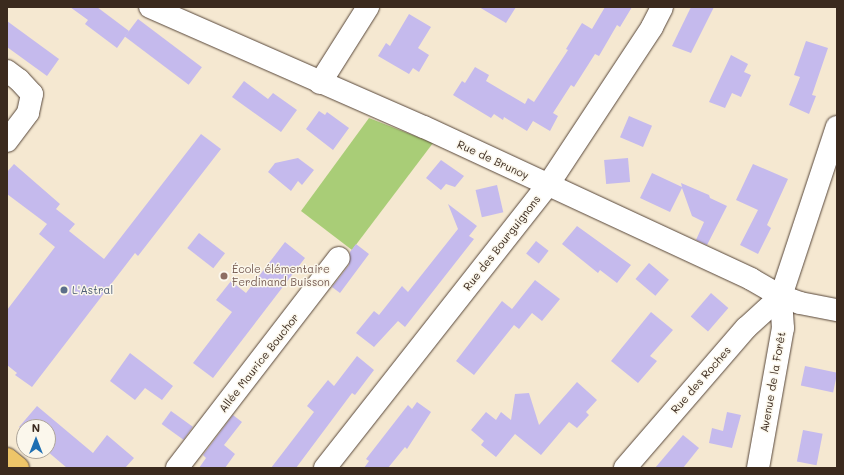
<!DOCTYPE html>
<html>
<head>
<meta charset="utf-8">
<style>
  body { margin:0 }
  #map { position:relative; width:844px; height:475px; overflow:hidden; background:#f5e8d1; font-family:Mali,sans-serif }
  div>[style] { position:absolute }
  .green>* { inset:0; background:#a9cd77 }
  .building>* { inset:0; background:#c5baed; transform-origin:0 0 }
  .roads { filter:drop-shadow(0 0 1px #574639) drop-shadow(0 0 1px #574639) }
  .minor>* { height:22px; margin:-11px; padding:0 11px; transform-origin:11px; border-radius:11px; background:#fff }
  .major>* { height:22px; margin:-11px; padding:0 11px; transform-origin:11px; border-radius:11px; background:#eec569 }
  .dots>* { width:11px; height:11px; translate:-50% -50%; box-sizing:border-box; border:2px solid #fbf7ec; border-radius:50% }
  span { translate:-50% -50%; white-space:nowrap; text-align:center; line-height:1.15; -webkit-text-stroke:3px #fbf7ec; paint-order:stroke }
  .street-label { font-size:11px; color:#3b2a1e }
  .education-label { font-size:11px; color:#785e54 }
  .left { translate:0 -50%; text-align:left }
  .service-label { font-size:11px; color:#4e5e75 }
  .frame { position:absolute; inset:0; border:8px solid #3b2a1e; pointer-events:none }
  .north { position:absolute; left:16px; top:419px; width:40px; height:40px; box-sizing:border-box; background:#fbf7ec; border:1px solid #aea59a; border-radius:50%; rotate:0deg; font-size:11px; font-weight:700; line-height:16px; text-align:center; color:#3b2a1e }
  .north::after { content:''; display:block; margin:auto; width:14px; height:18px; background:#1f6fb2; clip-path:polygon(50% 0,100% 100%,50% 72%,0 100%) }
</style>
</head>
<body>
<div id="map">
  <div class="green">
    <div style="clip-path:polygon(369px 118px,433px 143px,352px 250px,301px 211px)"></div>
  </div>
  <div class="building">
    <div style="clip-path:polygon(70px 7px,97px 7px,129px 31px,117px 48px,85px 24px,88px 20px)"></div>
    <div style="clip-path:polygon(479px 7px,516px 7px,506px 23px)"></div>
    <div style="clip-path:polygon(605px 7px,632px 7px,620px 27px,617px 25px,599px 56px,595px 54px,574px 87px,571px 85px,553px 113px,558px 116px,550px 131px,533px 121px,527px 131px,504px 117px,503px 120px,494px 114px,491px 118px,453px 95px,462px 81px,465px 83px,475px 67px,489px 75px,486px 81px,525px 104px,528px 98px,534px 102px,568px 50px,566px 49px,582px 23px,592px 29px)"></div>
    <div style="clip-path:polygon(691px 7px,714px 7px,691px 53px,672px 46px)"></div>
    <div style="clip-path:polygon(409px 14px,431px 27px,418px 48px,429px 55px,419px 72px,413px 68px,409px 74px,378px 56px,386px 43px,390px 46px)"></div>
    <div style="left:138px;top:19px;width:80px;height:22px;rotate:37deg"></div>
    <div style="clip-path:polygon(7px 21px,59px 59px,47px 76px,7px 47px)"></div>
    <div style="clip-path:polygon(806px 41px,828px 48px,812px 95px,816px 96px,809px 114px,789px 105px,800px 77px,794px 75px)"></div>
    <div style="clip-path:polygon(731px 55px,748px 64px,744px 72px,751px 75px,741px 97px,732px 93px,725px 108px,709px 102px)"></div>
    <div style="clip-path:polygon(244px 81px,268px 99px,273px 93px,297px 110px,281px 132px,232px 97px)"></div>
    <div style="clip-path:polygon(319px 111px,325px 115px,327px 112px,349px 128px,333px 150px,306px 129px)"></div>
    <div style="left:629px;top:116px;width:25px;height:23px;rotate:23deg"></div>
    <div style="clip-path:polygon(201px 134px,221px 149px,138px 256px,135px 253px,32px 387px,15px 375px,17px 373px,7px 365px,7px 310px,55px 247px,39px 234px,47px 224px,7px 194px,7px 172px,14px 164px,60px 204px,56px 209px,75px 224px,69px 231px,104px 259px)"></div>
    <div style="clip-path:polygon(298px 158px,314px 170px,302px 185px,298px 181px,291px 191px,268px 172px,275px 163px)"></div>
    <div style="left:628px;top:158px;width:24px;height:24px;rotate:85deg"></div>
    <div style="clip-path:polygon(441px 160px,464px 176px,455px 187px,446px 184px,441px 190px,426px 178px)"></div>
    <div style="clip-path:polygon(753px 164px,788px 179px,767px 225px,771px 228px,758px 254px,740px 245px,758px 210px,736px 200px)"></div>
    <div style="clip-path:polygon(652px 173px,682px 187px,681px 183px,709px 195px,710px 198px,727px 206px,707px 245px,696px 240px,704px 222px,692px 216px,682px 188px,670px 212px,640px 198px)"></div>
    <div style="left:497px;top:185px;width:28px;height:22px;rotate:77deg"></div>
    <div style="clip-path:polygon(448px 204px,477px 226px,469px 236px,474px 239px,405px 327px,398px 321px,374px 347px,356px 333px,374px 311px,379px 315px,402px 286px,408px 292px,458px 229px)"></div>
    <div style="clip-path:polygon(577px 226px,631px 265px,617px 283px,600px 270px,598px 273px,562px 244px)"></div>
    <div style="left:199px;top:233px;width:33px;height:19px;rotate:38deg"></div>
    <div style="left:536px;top:241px;width:16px;height:16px;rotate:38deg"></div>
    <div style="clip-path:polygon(285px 242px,305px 258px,213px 378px,193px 363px,232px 312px,216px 300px,231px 281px,246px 293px)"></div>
    <div style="clip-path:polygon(356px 244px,369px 254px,340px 293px,332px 287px,349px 265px,350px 252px)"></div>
    <div style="left:649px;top:263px;width:26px;height:21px;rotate:40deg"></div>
    <div style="clip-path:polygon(535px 280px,560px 299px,542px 321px,532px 313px,519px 329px,514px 325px,474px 375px,456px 361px,502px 301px,512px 309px)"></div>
    <div style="left:711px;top:293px;width:23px;height:31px;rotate:41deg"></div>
    <div style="clip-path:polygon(651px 312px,673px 330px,650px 356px,657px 361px,638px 383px,611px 361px)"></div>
    <div style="clip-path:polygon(130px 353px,173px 386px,162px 400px,145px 388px,135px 400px,110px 381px)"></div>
    <div style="clip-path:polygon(357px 356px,374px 370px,355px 395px,352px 393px,296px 468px,271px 468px,314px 412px,307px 406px,328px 380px,334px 386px)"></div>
    <div style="left:805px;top:366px;width:33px;height:20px;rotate:12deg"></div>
    <div style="clip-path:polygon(577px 382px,597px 400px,586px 412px,589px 415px,577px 428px,569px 422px,541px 455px,515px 434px,496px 457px,481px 445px,484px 441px,471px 430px,486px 412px,496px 420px,501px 412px,511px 420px,515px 394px,529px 393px,539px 425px)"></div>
    <div style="clip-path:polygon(417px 402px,431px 412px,407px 449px,405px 447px,388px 468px,364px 468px,369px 461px,366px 459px,408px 405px,412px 409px)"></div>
    <div style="clip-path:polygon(37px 406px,93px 453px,107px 435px,134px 458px,125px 468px,67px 468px,47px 451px,48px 427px,24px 427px,24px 431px,19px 427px)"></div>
    <div style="left:171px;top:411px;width:27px;height:16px;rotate:36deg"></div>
    <div style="clip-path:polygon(727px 412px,741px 415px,732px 448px,709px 443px,712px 428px,723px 431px)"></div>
    <div style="clip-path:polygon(233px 415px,242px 422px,224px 445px,235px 454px,225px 468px,199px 468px,206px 458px,203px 455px)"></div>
    <div style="left:803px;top:430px;width:20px;height:32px;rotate:11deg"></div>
    <div style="clip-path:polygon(683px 435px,699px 448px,683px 468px,655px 468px)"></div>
  </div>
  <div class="roads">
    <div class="minor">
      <div style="left:150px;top:7px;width:299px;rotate:23.7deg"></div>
      <div style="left:424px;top:127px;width:361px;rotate:24.9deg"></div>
      <div style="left:751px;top:279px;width:34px;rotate:30deg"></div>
      <div style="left:781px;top:296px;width:20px;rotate:20deg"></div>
      <div style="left:800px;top:303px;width:38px;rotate:11deg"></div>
      <div style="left:7px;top:71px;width:15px;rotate:37deg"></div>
      <div style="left:19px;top:80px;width:19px;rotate:47deg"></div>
      <div style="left:32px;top:94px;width:19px;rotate:102deg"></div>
      <div style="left:28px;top:113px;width:35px;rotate:127deg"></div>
      <div style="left:320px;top:83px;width:90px;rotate:-57.7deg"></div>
      <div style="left:177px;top:468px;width:265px;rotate:-52.4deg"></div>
      <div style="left:325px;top:468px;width:360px;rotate:-51.8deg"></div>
      <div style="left:548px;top:185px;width:189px;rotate:-56.6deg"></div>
      <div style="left:652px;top:27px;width:22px;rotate:-63deg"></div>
      <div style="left:625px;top:468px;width:185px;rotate:-49.2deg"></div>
      <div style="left:746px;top:328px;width:47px;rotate:-42.4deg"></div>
      <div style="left:758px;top:468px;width:142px;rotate:-79.9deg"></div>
      <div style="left:783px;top:328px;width:32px;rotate:-94deg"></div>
      <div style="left:781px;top:296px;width:178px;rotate:-71.7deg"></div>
    </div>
    <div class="major">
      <div style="left:7px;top:459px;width:14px;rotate:39deg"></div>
    </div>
  </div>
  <div class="dots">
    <div style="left:224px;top:276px;background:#8d6e63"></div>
    <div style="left:64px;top:290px;background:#5c6f8a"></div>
  </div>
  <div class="street-label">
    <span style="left:493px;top:160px;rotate:25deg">Rue de Brunoy</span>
    <span style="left:502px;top:243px;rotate:-52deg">Rue des Bourguignons</span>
    <span style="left:259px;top:363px;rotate:-52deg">Allée Maurice Bouchor</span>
    <span style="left:701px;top:380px;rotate:-49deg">Rue des Roches</span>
    <span style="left:773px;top:382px;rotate:-80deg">Avenue de la Forêt</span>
  </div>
  <div class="education-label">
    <span class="left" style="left:232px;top:276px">École élémentaire<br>Ferdinand Buisson</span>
  </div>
  <div class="service-label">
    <span class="left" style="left:72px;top:290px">L'Astral</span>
  </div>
  <div class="frame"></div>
  <div class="north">N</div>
</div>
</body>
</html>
